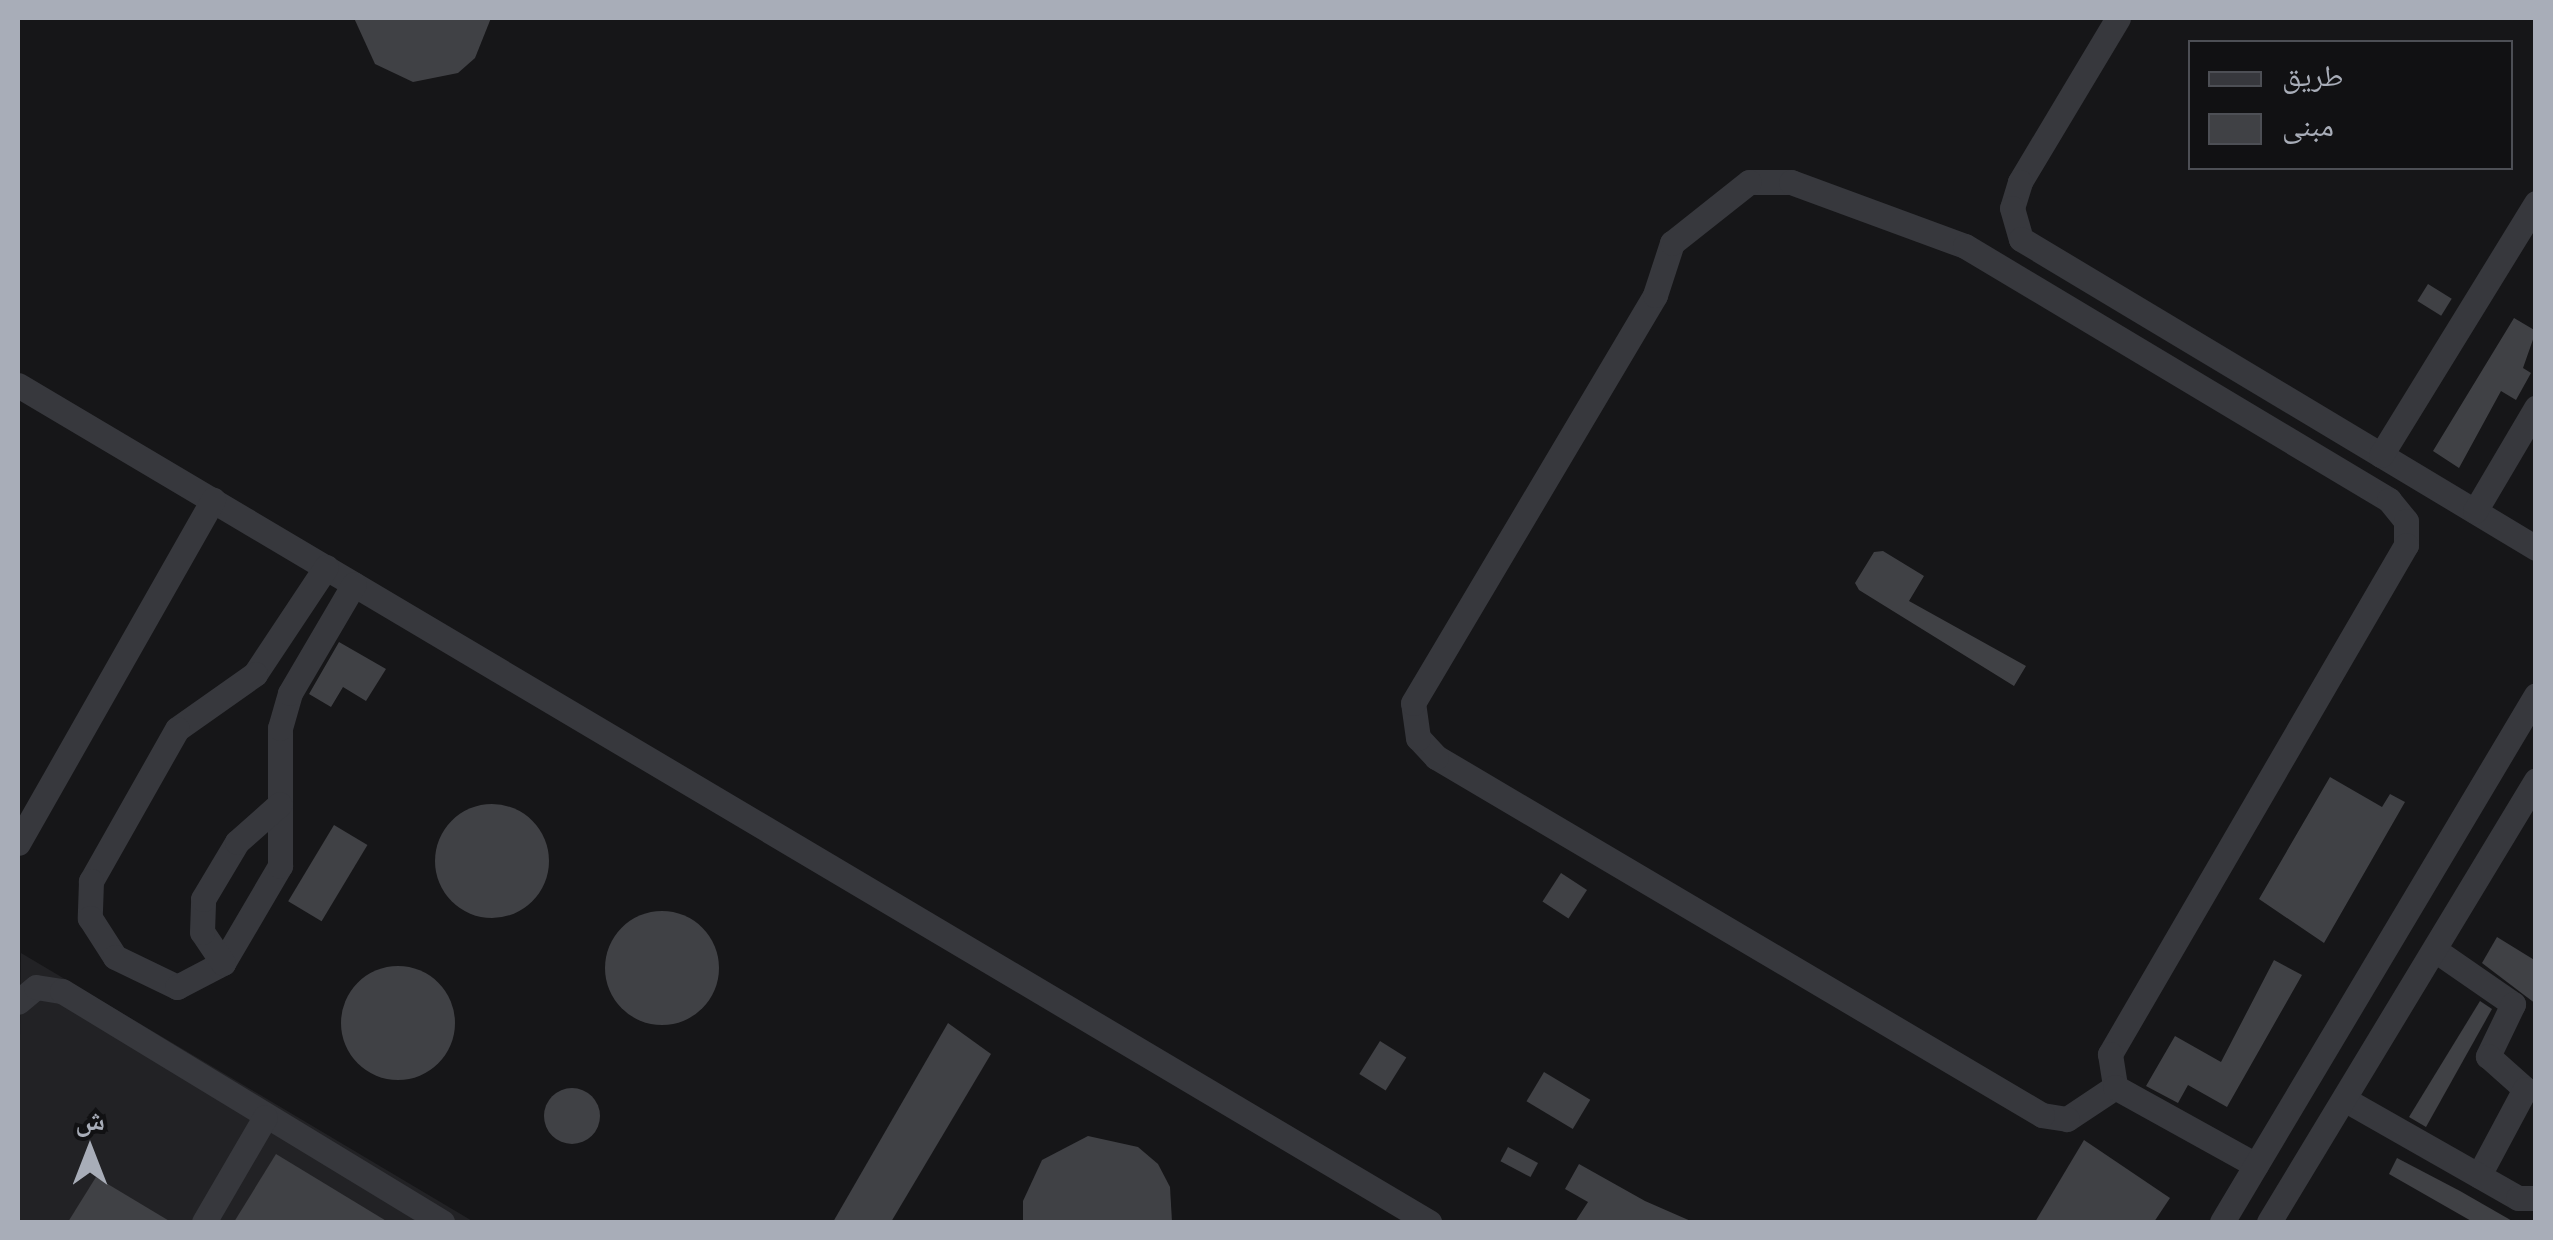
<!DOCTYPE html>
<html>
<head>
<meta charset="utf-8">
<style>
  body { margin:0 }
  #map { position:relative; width:2553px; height:1240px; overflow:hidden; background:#161618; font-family:"PT Sans","Noto Naskh Arabic",sans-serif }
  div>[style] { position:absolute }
  .built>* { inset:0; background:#222225 }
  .building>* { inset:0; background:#404145; transform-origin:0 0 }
  .round { border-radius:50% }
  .minor>* { height:25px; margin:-12.5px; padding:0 12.5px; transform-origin:12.5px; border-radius:12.5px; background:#37383d }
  span { translate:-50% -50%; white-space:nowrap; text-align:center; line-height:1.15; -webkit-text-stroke:8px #111113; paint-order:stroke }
  .frame { position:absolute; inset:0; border:20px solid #a8adb8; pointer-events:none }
  .legend { position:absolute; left:2188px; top:40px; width:325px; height:130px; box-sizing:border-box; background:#111113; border:2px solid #4d4f55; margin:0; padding:12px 18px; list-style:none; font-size:30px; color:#a8adb8 }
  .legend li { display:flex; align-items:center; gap:20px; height:50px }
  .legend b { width:50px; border:2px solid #4d4f55 }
  .north { position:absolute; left:40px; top:1100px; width:100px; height:100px; -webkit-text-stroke:8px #111113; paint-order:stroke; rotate:0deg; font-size:28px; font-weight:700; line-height:40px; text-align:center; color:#a8adb8 }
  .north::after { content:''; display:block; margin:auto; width:35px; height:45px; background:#a8adb8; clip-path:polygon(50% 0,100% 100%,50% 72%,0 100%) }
</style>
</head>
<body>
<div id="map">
  <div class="built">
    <div style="clip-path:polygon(21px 953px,474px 1222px,18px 1222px)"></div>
  </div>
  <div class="building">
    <div style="clip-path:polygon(354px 18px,491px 18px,475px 58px,458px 73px,413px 82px,375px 64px)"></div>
    <div style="left:2428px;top:284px;width:28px;height:20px;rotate:32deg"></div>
    <div style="clip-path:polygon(2514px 318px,2536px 331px,2523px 368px,2531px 373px,2516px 400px,2501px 391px,2459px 468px,2433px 451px)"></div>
    <div style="clip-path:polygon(1883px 551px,1924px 576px,1909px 601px,2026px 666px,2014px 686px,1859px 590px,1855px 583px,1874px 552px)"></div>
    <div style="clip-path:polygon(339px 642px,386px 669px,366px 701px,343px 687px,331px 707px,309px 694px)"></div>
    <div style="clip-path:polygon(2330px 777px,2382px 807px,2390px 794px,2405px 802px,2324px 943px,2259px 899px)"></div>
    <div class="round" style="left:435px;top:804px;width:114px;height:114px"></div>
    <div style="left:334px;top:825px;width:39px;height:89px;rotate:31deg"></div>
    <div style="left:1561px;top:873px;width:31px;height:34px;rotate:33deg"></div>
    <div class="round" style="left:605px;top:911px;width:114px;height:114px"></div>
    <div style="clip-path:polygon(2497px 937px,2536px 961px,2536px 1004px,2482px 963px)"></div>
    <div style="clip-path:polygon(2274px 960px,2302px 975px,2227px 1107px,2188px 1085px,2178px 1103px,2146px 1086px,2175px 1036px,2221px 1062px)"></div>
    <div class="round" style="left:341px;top:966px;width:114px;height:114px"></div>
    <div style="clip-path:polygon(2480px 1001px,2492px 1009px,2426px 1127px,2409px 1117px)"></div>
    <div style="clip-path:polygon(948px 1023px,991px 1054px,891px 1222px,833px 1222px)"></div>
    <div style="left:1380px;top:1041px;width:31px;height:39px;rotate:32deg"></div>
    <div style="left:1544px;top:1072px;width:54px;height:34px;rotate:31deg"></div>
    <div class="round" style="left:544px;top:1088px;width:56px;height:56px"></div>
    <div style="clip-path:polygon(1088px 1136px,1138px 1147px,1158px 1164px,1170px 1187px,1172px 1222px,1023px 1222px,1023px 1201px,1042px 1160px)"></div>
    <div style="clip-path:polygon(2084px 1140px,2170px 1198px,2154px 1222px,2035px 1222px)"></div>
    <div style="left:1508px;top:1147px;width:34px;height:16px;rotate:28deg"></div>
    <div style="clip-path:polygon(276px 1154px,388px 1222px,234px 1222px)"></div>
    <div style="clip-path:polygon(2397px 1158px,2460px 1191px,2514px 1222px,2473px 1222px,2389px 1174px)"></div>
    <div style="clip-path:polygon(1579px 1164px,1645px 1201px,1693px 1222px,1575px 1222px,1588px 1202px,1565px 1189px)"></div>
    <div style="clip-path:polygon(96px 1177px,171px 1222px,68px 1222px)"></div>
  </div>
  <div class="minor">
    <div style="left:2118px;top:18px;width:191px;rotate:120.9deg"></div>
    <div style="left:2020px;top:182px;width:27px;rotate:107deg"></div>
    <div style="left:2012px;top:208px;width:32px;rotate:74deg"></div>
    <div style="left:2021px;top:239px;width:601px;rotate:30.96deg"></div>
    <div style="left:1749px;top:182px;width:42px"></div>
    <div style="left:1791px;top:182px;width:185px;rotate:20.2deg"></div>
    <div style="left:1965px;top:246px;width:494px;rotate:30.9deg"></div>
    <div style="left:2389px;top:500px;width:27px;rotate:51deg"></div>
    <div style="left:2406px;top:521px;width:24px;rotate:90deg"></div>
    <div style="left:2406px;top:545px;width:589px;rotate:120.18deg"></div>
    <div style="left:2110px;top:1054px;width:33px;rotate:81deg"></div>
    <div style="left:2115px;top:1087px;width:58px;rotate:146.3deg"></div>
    <div style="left:2067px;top:1119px;width:25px;rotate:-171deg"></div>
    <div style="left:2042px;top:1115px;width:704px;rotate:-149.43deg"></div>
    <div style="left:1436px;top:757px;width:26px;rotate:-133deg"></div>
    <div style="left:1418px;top:738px;width:35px;rotate:-98deg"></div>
    <div style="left:1413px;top:703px;width:474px;rotate:-59.3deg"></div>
    <div style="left:1655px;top:295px;width:55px;rotate:-71.9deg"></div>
    <div style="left:1672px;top:243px;width:98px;rotate:-38.4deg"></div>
    <div style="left:18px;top:385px;width:1641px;rotate:30.68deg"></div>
    <div style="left:2381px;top:455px;width:296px;rotate:-58.4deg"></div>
    <div style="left:2475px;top:511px;width:120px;rotate:-59.4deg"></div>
    <div style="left:326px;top:567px;width:128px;rotate:123.6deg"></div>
    <div style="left:255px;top:674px;width:95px;rotate:144.8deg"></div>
    <div style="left:177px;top:729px;width:175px;rotate:119.5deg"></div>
    <div style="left:91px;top:881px;width:37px;rotate:92deg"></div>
    <div style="left:90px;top:918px;width:46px;rotate:57.3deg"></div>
    <div style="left:115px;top:957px;width:69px;rotate:25.8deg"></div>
    <div style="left:177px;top:987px;width:52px;rotate:-27.6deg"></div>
    <div style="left:223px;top:963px;width:113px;rotate:-59.6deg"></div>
    <div style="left:280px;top:866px;width:138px;rotate:-90deg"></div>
    <div style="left:280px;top:728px;width:36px;rotate:-74deg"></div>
    <div style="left:290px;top:693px;width:126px;rotate:-59.6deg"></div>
    <div style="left:18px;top:843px;width:395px;rotate:-60.4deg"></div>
    <div style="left:2435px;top:950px;width:95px;rotate:34.7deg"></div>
    <div style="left:2513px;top:1004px;width:58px;rotate:115.7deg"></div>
    <div style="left:2488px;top:1056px;width:50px;rotate:41.7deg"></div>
    <div style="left:2525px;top:1089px;width:98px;rotate:118.1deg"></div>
    <div style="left:223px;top:963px;width:37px;rotate:-124deg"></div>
    <div style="left:202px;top:932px;width:33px;rotate:-88deg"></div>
    <div style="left:203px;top:899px;width:66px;rotate:-59.2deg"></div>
    <div style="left:237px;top:842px;width:57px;rotate:-41.5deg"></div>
    <div style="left:18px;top:1002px;width:23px;rotate:-40deg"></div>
    <div style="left:36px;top:987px;width:26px;rotate:9deg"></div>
    <div style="left:62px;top:991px;width:445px;rotate:31.3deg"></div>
    <div style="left:2115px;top:1087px;width:161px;rotate:29deg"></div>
    <div style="left:2344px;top:1099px;width:200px;rotate:29.6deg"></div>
    <div style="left:2518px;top:1198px;width:18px"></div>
    <div style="left:204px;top:1222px;width:121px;rotate:-59.8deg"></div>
    <div style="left:2222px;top:1222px;width:613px;rotate:-59.21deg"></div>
    <div style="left:2269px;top:1222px;width:516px;rotate:-58.86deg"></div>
  </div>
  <div class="frame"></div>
  <ul class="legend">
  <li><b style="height:12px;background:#37383d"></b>طريق</li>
  <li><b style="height:28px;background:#404145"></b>مبنى</li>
  </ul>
  <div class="north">ش</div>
</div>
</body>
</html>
